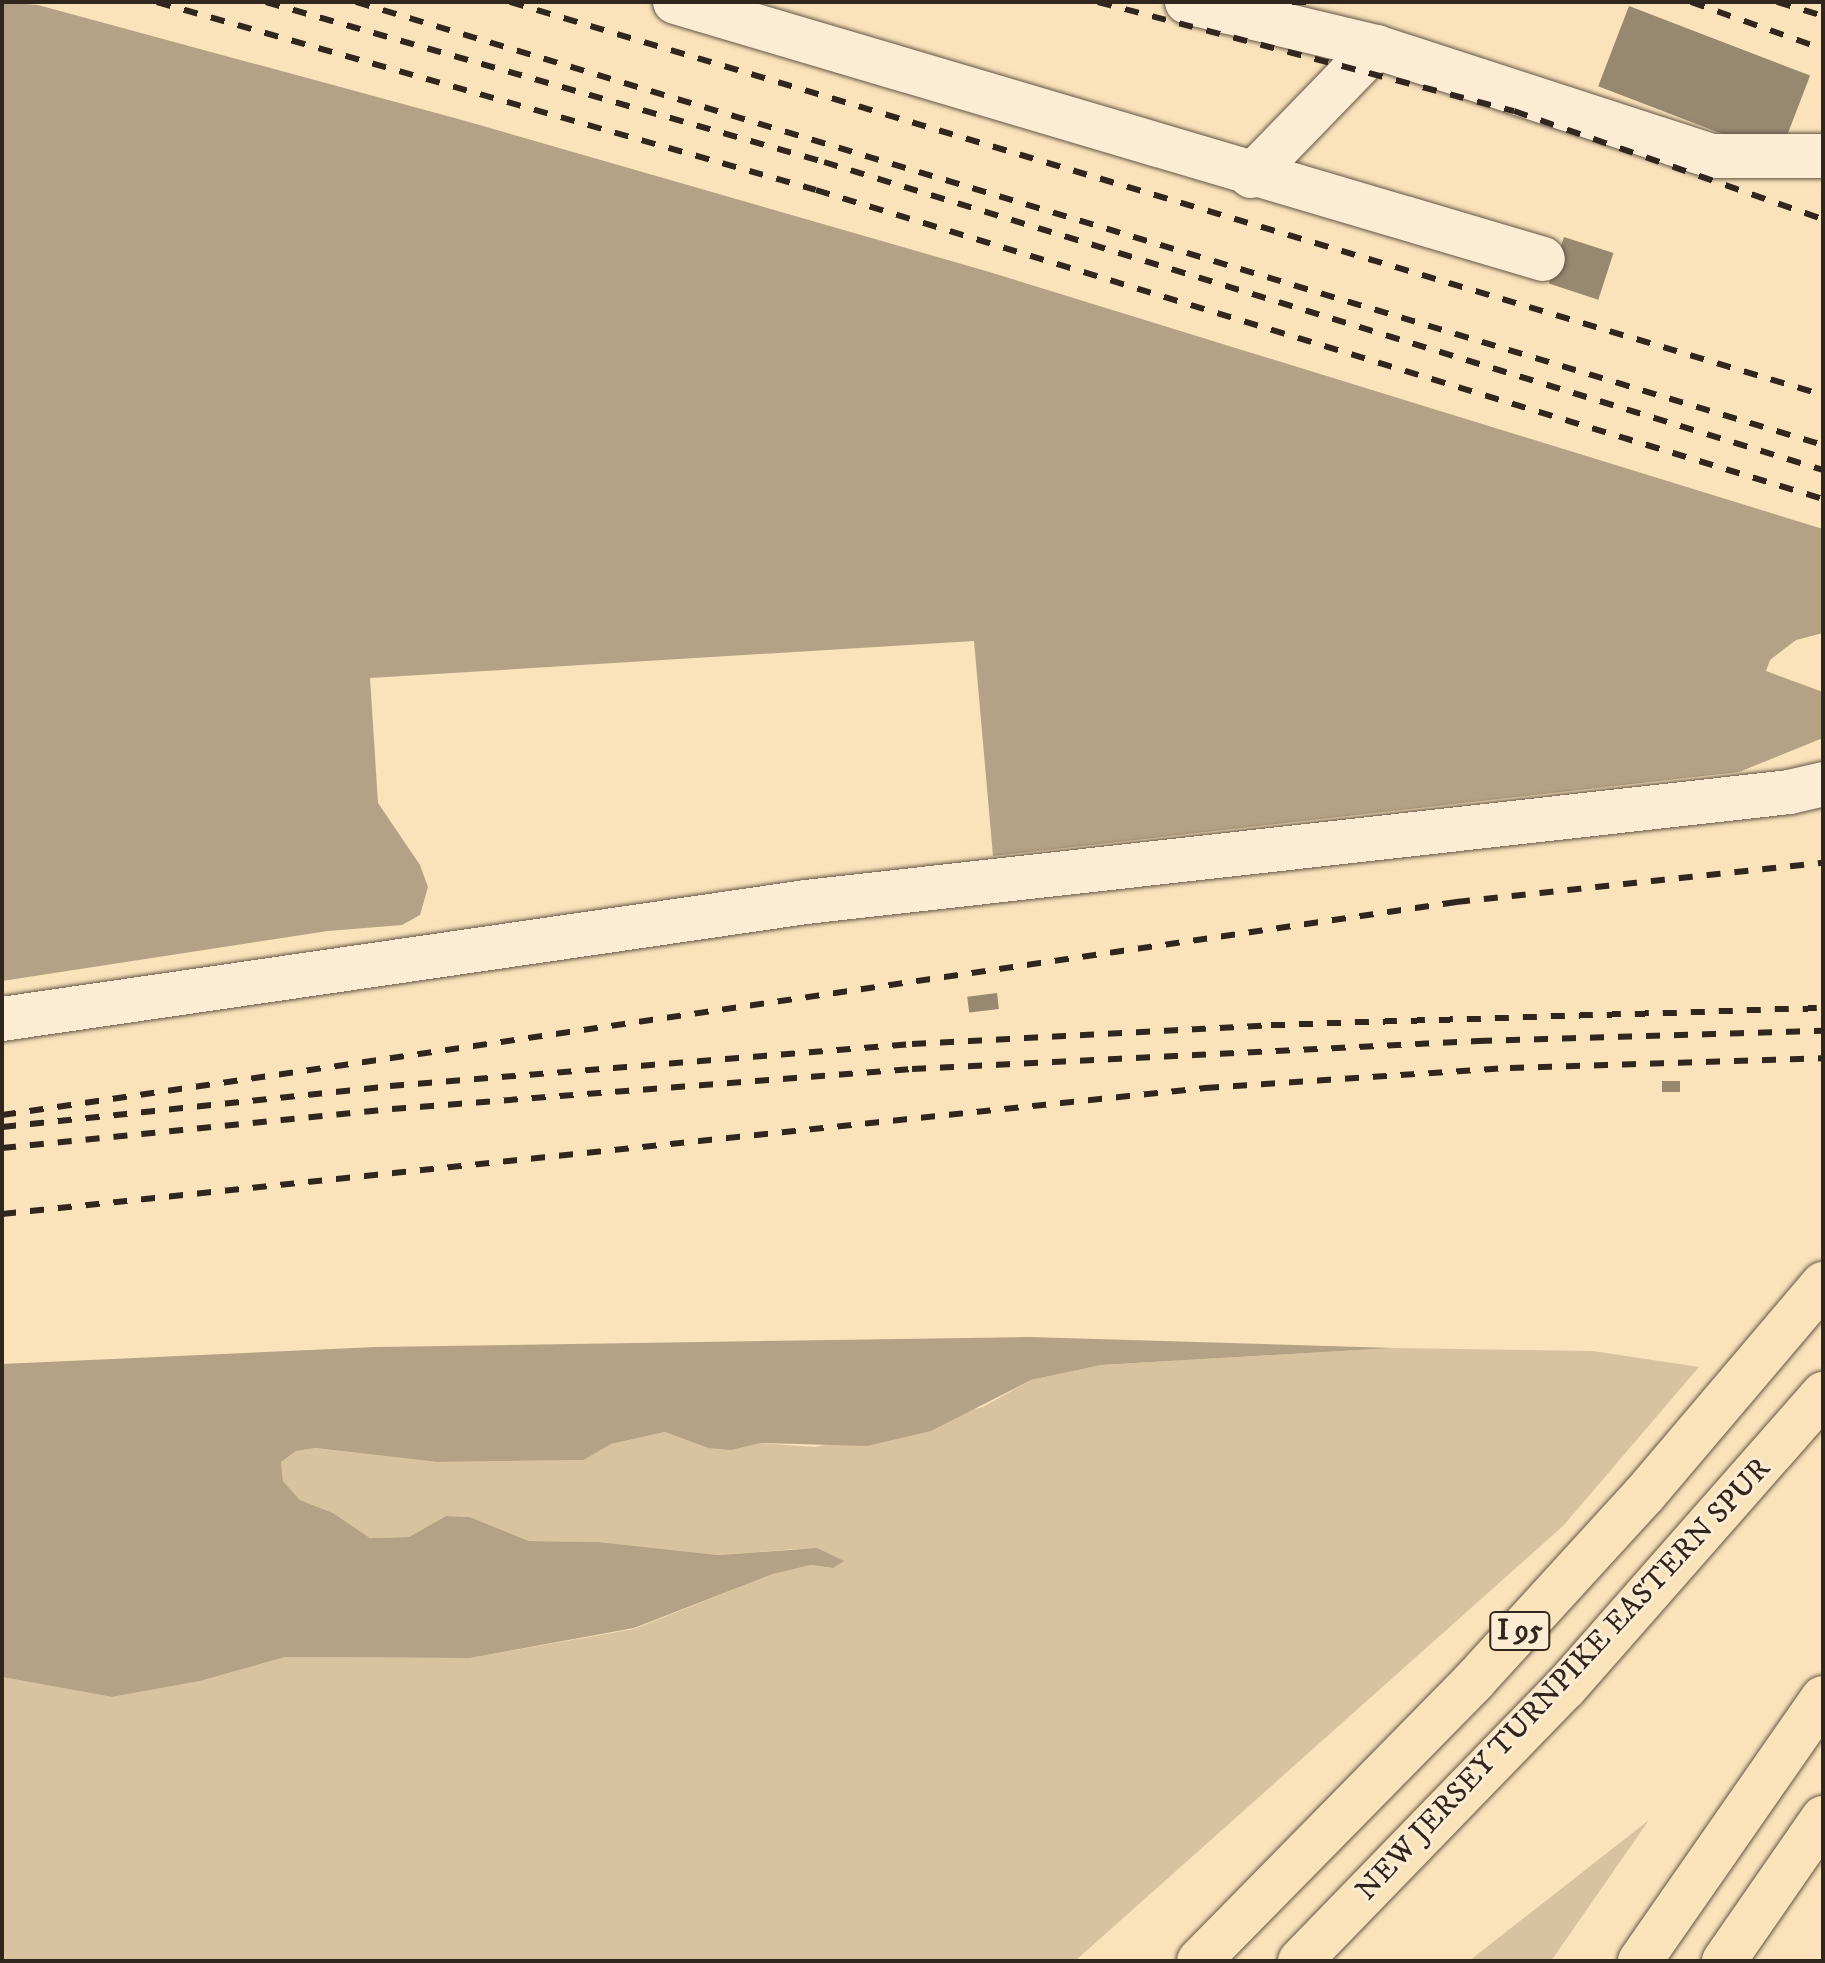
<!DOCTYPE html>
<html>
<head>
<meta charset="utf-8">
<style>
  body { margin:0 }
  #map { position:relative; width:1825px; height:1963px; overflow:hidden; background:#fae2bb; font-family:"IM FELL DW Pica",serif }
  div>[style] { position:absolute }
  .green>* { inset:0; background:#d8c2a0 }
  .water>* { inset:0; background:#b5a286 }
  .building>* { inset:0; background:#998870; transform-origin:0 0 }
  .roads { filter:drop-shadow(0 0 2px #625545) drop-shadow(0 0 2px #625545) }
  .minor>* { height:44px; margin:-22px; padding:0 22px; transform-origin:22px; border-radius:22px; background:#fcecd3 }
  .highway>* { height:44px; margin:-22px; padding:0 22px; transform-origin:22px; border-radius:22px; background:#fae2bb }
  .rail>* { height:6px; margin-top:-3px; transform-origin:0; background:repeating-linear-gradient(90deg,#30261e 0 14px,transparent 0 28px) }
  span { translate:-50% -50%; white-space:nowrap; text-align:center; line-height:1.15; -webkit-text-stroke:6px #fcecd3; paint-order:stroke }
  .shield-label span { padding:2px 6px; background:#fcecd3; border:2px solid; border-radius:6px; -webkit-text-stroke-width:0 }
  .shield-label { font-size:28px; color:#30261e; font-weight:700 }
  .street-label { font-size:30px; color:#30261e }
  .frame { position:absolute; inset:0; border:4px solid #30261e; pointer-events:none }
</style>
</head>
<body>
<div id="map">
  <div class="green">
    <div style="clip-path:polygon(1393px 1348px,1593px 1351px,1699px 1367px,1563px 1526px,1075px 1961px,2px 1961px,2px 1677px,112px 1697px,200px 1681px,285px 1657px,470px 1658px,634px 1629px,773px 1574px,811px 1565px,832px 1568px,797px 1549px,718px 1555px,599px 1542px,529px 1541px,470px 1517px,446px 1516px,409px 1537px,370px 1538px,333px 1513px,300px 1500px,283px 1481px,281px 1462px,296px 1451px,314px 1448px,437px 1462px,584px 1460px,611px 1444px,665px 1432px,708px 1448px,760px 1443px,816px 1447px,983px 1407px,1031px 1380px,1101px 1365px)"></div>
    <div style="clip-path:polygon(1649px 1820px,1551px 1961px,1469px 1961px)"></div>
  </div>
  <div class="water">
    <div style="clip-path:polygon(2px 2px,38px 5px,462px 120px,986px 271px,1823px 529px,1823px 633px,1796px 640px,1770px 660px,1766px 671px,1823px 692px,1823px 738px,1739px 772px,993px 856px,974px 641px,370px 678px,378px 803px,420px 865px,428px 887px,420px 915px,402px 925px,328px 931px,2px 981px)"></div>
    <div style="clip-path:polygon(1029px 1337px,1393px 1348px,1101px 1365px,1031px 1380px,931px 1431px,867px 1446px,760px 1443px,731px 1450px,708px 1448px,665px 1432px,611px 1444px,584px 1460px,437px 1462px,315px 1448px,296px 1451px,281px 1462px,283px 1481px,300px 1500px,333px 1513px,370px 1538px,409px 1537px,446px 1516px,470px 1517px,529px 1541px,599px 1542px,718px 1555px,817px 1548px,844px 1561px,833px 1568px,811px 1565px,773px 1574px,634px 1628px,470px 1658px,285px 1657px,200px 1681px,112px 1697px,2px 1677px,2px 1364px,376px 1347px)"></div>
  </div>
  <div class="building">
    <div style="left:1629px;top:6px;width:194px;height:86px;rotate:21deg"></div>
    <div style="left:1564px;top:237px;width:52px;height:49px;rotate:18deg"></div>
    <div style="left:997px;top:993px;width:16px;height:30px;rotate:83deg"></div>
    <div style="left:1662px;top:1081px;width:18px;height:11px"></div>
  </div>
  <div class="roads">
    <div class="minor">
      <div style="left:675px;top:2px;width:905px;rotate:16.49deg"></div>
      <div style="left:1187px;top:2px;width:194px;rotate:13.4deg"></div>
      <div style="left:1251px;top:176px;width:180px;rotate:-45.9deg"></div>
      <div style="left:1376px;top:47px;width:352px;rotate:18deg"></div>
      <div style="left:1711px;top:156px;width:112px"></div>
      <div style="left:2px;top:1019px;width:812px;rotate:-8.28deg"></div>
      <div style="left:806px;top:902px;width:989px;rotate:-6.38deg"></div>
      <div style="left:1789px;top:792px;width:35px;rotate:-13deg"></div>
    </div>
    <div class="highway">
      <div style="left:1199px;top:1961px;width:392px;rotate:-45.5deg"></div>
      <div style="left:1474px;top:1681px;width:252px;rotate:-47.6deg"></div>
      <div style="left:1644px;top:1495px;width:277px;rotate:-49.7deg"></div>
      <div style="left:1300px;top:1961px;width:379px;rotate:-45.9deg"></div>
      <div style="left:1564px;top:1689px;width:393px;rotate:-48.7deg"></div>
      <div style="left:1640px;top:1961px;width:320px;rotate:-55.2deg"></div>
      <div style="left:1724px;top:1961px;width:174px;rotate:-55.3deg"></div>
    </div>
  </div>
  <div class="rail">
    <div style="left:157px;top:2px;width:685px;rotate:15.92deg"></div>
    <div style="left:816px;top:190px;width:1053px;rotate:17.06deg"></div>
    <div style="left:266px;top:2px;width:580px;rotate:16deg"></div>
    <div style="left:824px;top:162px;width:1045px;rotate:17.13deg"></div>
    <div style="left:356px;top:2px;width:1532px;rotate:16.8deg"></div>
    <div style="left:510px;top:2px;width:1371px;rotate:16.66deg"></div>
    <div style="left:1098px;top:2px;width:430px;rotate:14.7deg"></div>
    <div style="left:1514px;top:111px;width:327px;rotate:19.3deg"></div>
    <div style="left:1292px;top:2px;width:26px"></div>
    <div style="left:1691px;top:2px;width:140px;rotate:19.6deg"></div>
    <div style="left:1777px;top:2px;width:48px;rotate:16.9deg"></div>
    <div style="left:2px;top:1115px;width:1470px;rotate:-8.33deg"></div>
    <div style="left:1456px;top:902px;width:369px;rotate:-6.1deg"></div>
    <div style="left:2px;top:1127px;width:390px;rotate:-6deg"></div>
    <div style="left:390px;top:1086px;width:524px;rotate:-4.6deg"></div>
    <div style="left:912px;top:1044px;width:360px;rotate:-3deg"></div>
    <div style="left:1271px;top:1025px;width:552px;rotate:-1.76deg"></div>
    <div style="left:2px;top:1148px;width:392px;rotate:-5.7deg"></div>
    <div style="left:392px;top:1109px;width:522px;rotate:-4.4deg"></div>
    <div style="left:912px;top:1069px;width:567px;rotate:-2.83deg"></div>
    <div style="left:1478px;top:1041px;width:345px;rotate:-1.7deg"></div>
    <div style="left:2px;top:1214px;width:1210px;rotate:-5.98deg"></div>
    <div style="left:1205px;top:1088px;width:306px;rotate:-3.8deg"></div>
    <div style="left:1510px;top:1068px;width:313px;rotate:-1.8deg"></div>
  </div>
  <div class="shield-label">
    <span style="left:1520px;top:1631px">I 95</span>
  </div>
  <div class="street-label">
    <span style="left:1564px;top:1680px;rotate:-47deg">NEW JERSEY TURNPIKE EASTERN SPUR</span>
  </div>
  <div class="frame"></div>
</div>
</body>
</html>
